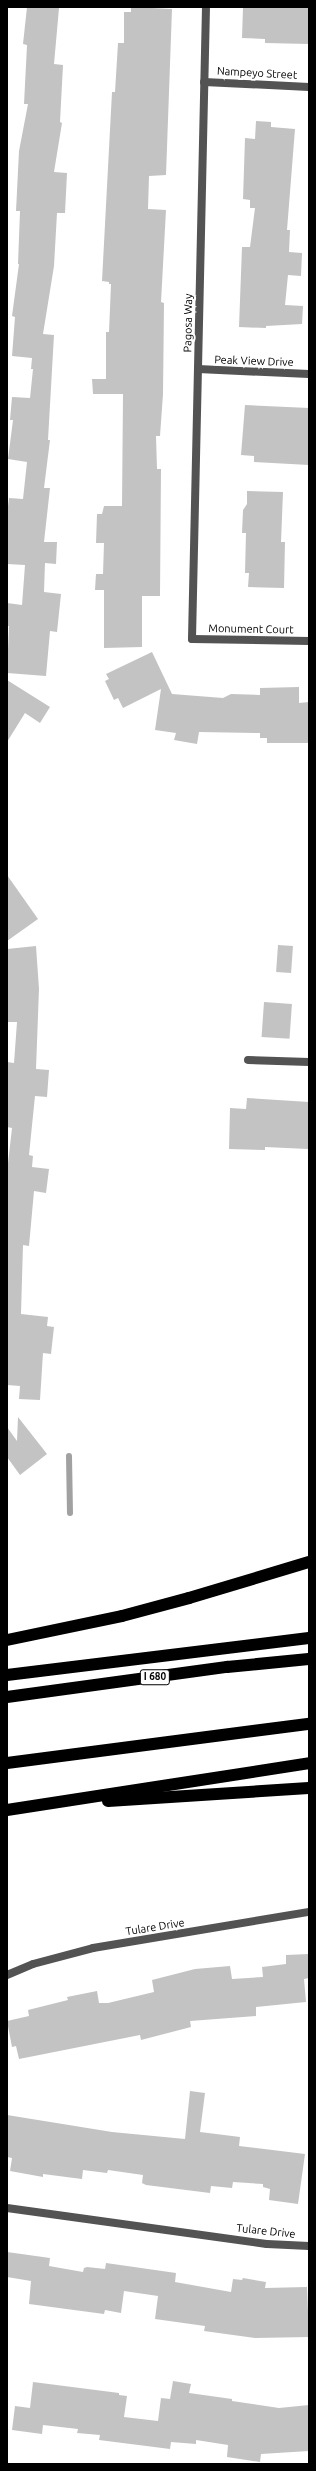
<!DOCTYPE html>
<html>
<head>
<meta charset="utf-8">
<style>
  body { margin:0 }
  #map { position:relative; width:316px; height:2471px; overflow:hidden; background:#fff; font-family:Ubuntu,sans-serif }
  div>[style] { position:absolute }
  .stream>* { height:6px; margin:-3px; padding:0 3px; transform-origin:3px; border-radius:3px; background:#a1a1a1 }
  .building>* { inset:0; background:#c3c3c3; transform-origin:0 0 }
  .minor>* { height:8px; margin:-4px; padding:0 4px; transform-origin:4px; border-radius:4px; background:#535353 }
  .motorway>* { height:12px; margin:-6px; padding:0 6px; transform-origin:6px; border-radius:6px; background:#000 }
  span { translate:-50% -50%; white-space:nowrap; text-align:center; line-height:1.15; -webkit-text-stroke:4px #fff; paint-order:stroke }
  .shield-label span { padding:1px 3px; background:#fff; border:1px solid; border-radius:3px; -webkit-text-stroke-width:0 }
  .shield-label { font-size:10px; color:#000; font-weight:700 }
  .street-label { font-size:11px; color:#000 }
  .frame { position:absolute; inset:0; border:8px solid #000; pointer-events:none }
</style>
</head>
<body>
<div id="map">
  <div class="stream">
    <div style="left:69px;top:1456px;width:57px;rotate:89deg"></div>
  </div>
  <div class="building">
    <div style="clip-path:polygon(27px 7px,59px 8px,54px 64px,63px 65px,60px 122px,62px 123px,54px 172px,67px 173px,65px 213px,57px 213px,54px 266px,43px 334px,54px 335px,48px 440px,50px 440px,44px 488px,50px 488px,44px 542px,57px 542px,56px 564px,45px 563px,44px 592px,61px 594px,57px 632px,50px 631px,46px 676px,7px 673px,9px 626px,7px 626px,7px 603px,22px 605px,25px 565px,7px 564px,7px 515px,9px 498px,23px 499px,27px 462px,8px 459px,13px 420px,10px 420px,12px 397px,30px 398px,33px 369px,31px 369px,32px 358px,12px 356px,15px 317px,12px 316px,19px 264px,18px 264px,20px 211px,16px 211px,19px 151px,28px 104px,24px 104px,27px 45px,23px 44px)"></div>
    <div style="clip-path:polygon(131px 7px,172px 9px,166px 175px,149px 176px,148px 209px,166px 210px,161px 302px,164px 303px,163px 394px,160px 436px,156px 436px,157px 469px,161px 469px,160px 596px,142px 596px,142px 647px,104px 648px,104px 590px,95px 590px,96px 574px,103px 574px,104px 543px,96px 543px,97px 514px,102px 514px,104px 506px,122px 506px,123px 394px,93px 394px,92px 379px,106px 379px,106px 332px,109px 332px,111px 284px,109px 284px,109px 282px,102px 281px,112px 92px,115px 92px,118px 43px,124px 43px,124px 12px,131px 12px)"></div>
    <div style="clip-path:polygon(243px 7px,309px 7px,309px 44px,265px 43px,265px 39px,242px 38px)"></div>
    <div style="clip-path:polygon(256px 121px,271px 122px,271px 127px,295px 129px,287px 230px,290px 230px,289px 252px,302px 253px,301px 276px,288px 275px,285px 305px,303px 306px,302px 324px,266px 326px,266px 328px,239px 327px,242px 247px,250px 247px,255px 208px,250px 208px,250px 200px,243px 199px,245px 138px,255px 139px)"></div>
    <div style="clip-path:polygon(245px 405px,309px 408px,309px 465px,254px 462px,254px 456px,241px 455px)"></div>
    <div style="clip-path:polygon(247px 491px,283px 492px,281px 542px,285px 542px,284px 588px,248px 587px,249px 573px,245px 573px,246px 533px,242px 533px,243px 510px,247px 504px)"></div>
    <div style="clip-path:polygon(152px 652px,172px 694px,223px 698px,231px 694px,260px 695px,260px 688px,299px 687px,299px 703px,309px 702px,309px 743px,267px 743px,267px 738px,260px 738px,260px 733px,199px 732px,197px 744px,174px 740px,176px 733px,155px 730px,161px 689px,123px 708px,118px 698px,114px 700px,105px 681px,109px 679px,106px 674px)"></div>
    <div style="clip-path:polygon(7px 680px,50px 707px,40px 723px,25px 713px,7px 742px)"></div>
    <div style="clip-path:polygon(7px 875px,38px 919px,7px 941px)"></div>
    <div style="left:278px;top:945px;width:15px;height:27px;rotate:4deg"></div>
    <div style="clip-path:polygon(36px 946px,39px 989px,36px 1069px,49px 1070px,47px 1097px,35px 1096px,29px 1155px,33px 1156px,32px 1167px,49px 1169px,46px 1193px,34px 1191px,29px 1246px,23px 1245px,21px 1314px,48px 1317px,47px 1326px,54px 1327px,51px 1354px,43px 1353px,40px 1400px,19px 1399px,20px 1386px,7px 1385px,7px 1172px,12px 1128px,7px 1127px,7px 1062px,14px 1063px,17px 1022px,7px 1022px,7px 949px)"></div>
    <div style="left:264px;top:1002px;width:28px;height:35px;rotate:4deg"></div>
    <div style="clip-path:polygon(247px 1098px,309px 1102px,308px 1149px,265px 1147px,265px 1150px,229px 1149px,230px 1108px,246px 1109px)"></div>
    <div style="clip-path:polygon(18px 1417px,47px 1454px,20px 1475px,7px 1457px,7px 1427px,17px 1441px)"></div>
    <div style="clip-path:polygon(309px 1954px,309px 1978px,304px 1979px,306px 2002px,256px 2007px,256px 2016px,190px 2021px,191px 2027px,141px 2040px,140px 2035px,19px 2059px,16px 2046px,12px 2047px,7px 2021px,29px 2016px,28px 2010px,68px 2000px,67px 1997px,97px 1991px,99px 2003px,108px 2003px,154px 1992px,152px 1980px,195px 1969px,230px 1966px,232px 1979px,263px 1977px,262px 1967px,286px 1964px,286px 1955px)"></div>
    <div style="clip-path:polygon(190px 2091px,205px 2093px,200px 2132px,240px 2137px,239px 2146px,305px 2154px,298px 2204px,269px 2200px,270px 2189px,263px 2187px,263px 2184px,233px 2182px,232px 2188px,211px 2186px,210px 2193px,146px 2185px,142px 2183px,143px 2175px,108px 2170px,107px 2173px,83px 2170px,82px 2179px,43px 2174px,43px 2177px,10px 2171px,12px 2158px,7px 2157px,7px 2115px,112px 2132px,185px 2139px)"></div>
    <div style="clip-path:polygon(7px 2252px,50px 2258px,49px 2266px,83px 2272px,84px 2268px,87px 2267px,105px 2269px,106px 2263px,176px 2273px,175px 2282px,231px 2292px,233px 2279px,242px 2280px,243px 2278px,266px 2282px,265px 2288px,307px 2287px,309px 2337px,255px 2338px,204px 2331px,205px 2326px,155px 2319px,158px 2296px,124px 2291px,121px 2313px,105px 2310px,104px 2314px,29px 2304px,31px 2281px,7px 2277px)"></div>
    <div style="clip-path:polygon(173px 2381px,191px 2384px,189px 2393px,232px 2399px,232px 2401px,279px 2408px,309px 2405px,309px 2451px,261px 2454px,260px 2462px,227px 2457px,228px 2445px,196px 2440px,196px 2444px,171px 2442px,170px 2449px,99px 2440px,100px 2435px,77px 2433px,78px 2429px,43px 2425px,42px 2434px,12px 2430px,15px 2406px,30px 2408px,33px 2382px,119px 2393px,119px 2395px,127px 2396px,124px 2417px,158px 2421px,161px 2398px,170px 2399px)"></div>
  </div>
  <div class="minor">
    <div style="left:206px;top:7px;width:632px;rotate:91.27deg"></div>
    <div style="left:192px;top:639px;width:117px;rotate:1deg"></div>
    <div style="left:204px;top:82px;width:105px;rotate:2.7deg"></div>
    <div style="left:198px;top:369px;width:111px;rotate:2.6deg"></div>
    <div style="left:248px;top:1060px;width:61px;rotate:1.9deg"></div>
    <div style="left:7px;top:1975px;width:28px;rotate:-23deg"></div>
    <div style="left:33px;top:1964px;width:62px;rotate:-14.9deg"></div>
    <div style="left:93px;top:1948px;width:219px;rotate:-9.5deg"></div>
    <div style="left:7px;top:2208px;width:262px;rotate:7.9deg"></div>
    <div style="left:267px;top:2244px;width:42px;rotate:2.7deg"></div>
  </div>
  <div class="motorway">
    <div style="left:7px;top:1640px;width:117px;rotate:-11.8deg"></div>
    <div style="left:122px;top:1616px;width:69px;rotate:-15deg"></div>
    <div style="left:189px;top:1598px;width:125px;rotate:-16.7deg"></div>
    <div style="left:7px;top:1675px;width:304px;rotate:-7deg"></div>
    <div style="left:7px;top:1697px;width:222px;rotate:-7.8deg"></div>
    <div style="left:227px;top:1667px;width:82px;rotate:-5.6deg"></div>
    <div style="left:7px;top:1763px;width:305px;rotate:-7.4deg"></div>
    <div style="left:108px;top:1801px;width:201px;rotate:-3.7deg"></div>
    <div style="left:7px;top:1810px;width:306px;rotate:-8.8deg"></div>
  </div>
  <div class="shield-label">
    <span style="left:155px;top:1677px">I 680</span>
  </div>
  <div class="street-label">
    <span style="left:257px;top:73px;rotate:3deg">Nampeyo Street</span>
    <span style="left:188px;top:323px;rotate:-89deg">Pagosa Way</span>
    <span style="left:254px;top:361px;rotate:2deg">Peak View Drive</span>
    <span style="left:251px;top:629px;rotate:1deg">Monument Court</span>
    <span style="left:155px;top:1927px;rotate:-9deg">Tulare Drive</span>
    <span style="left:266px;top:2231px;rotate:6deg">Tulare Drive</span>
  </div>
  <div class="frame"></div>
</div>
</body>
</html>
